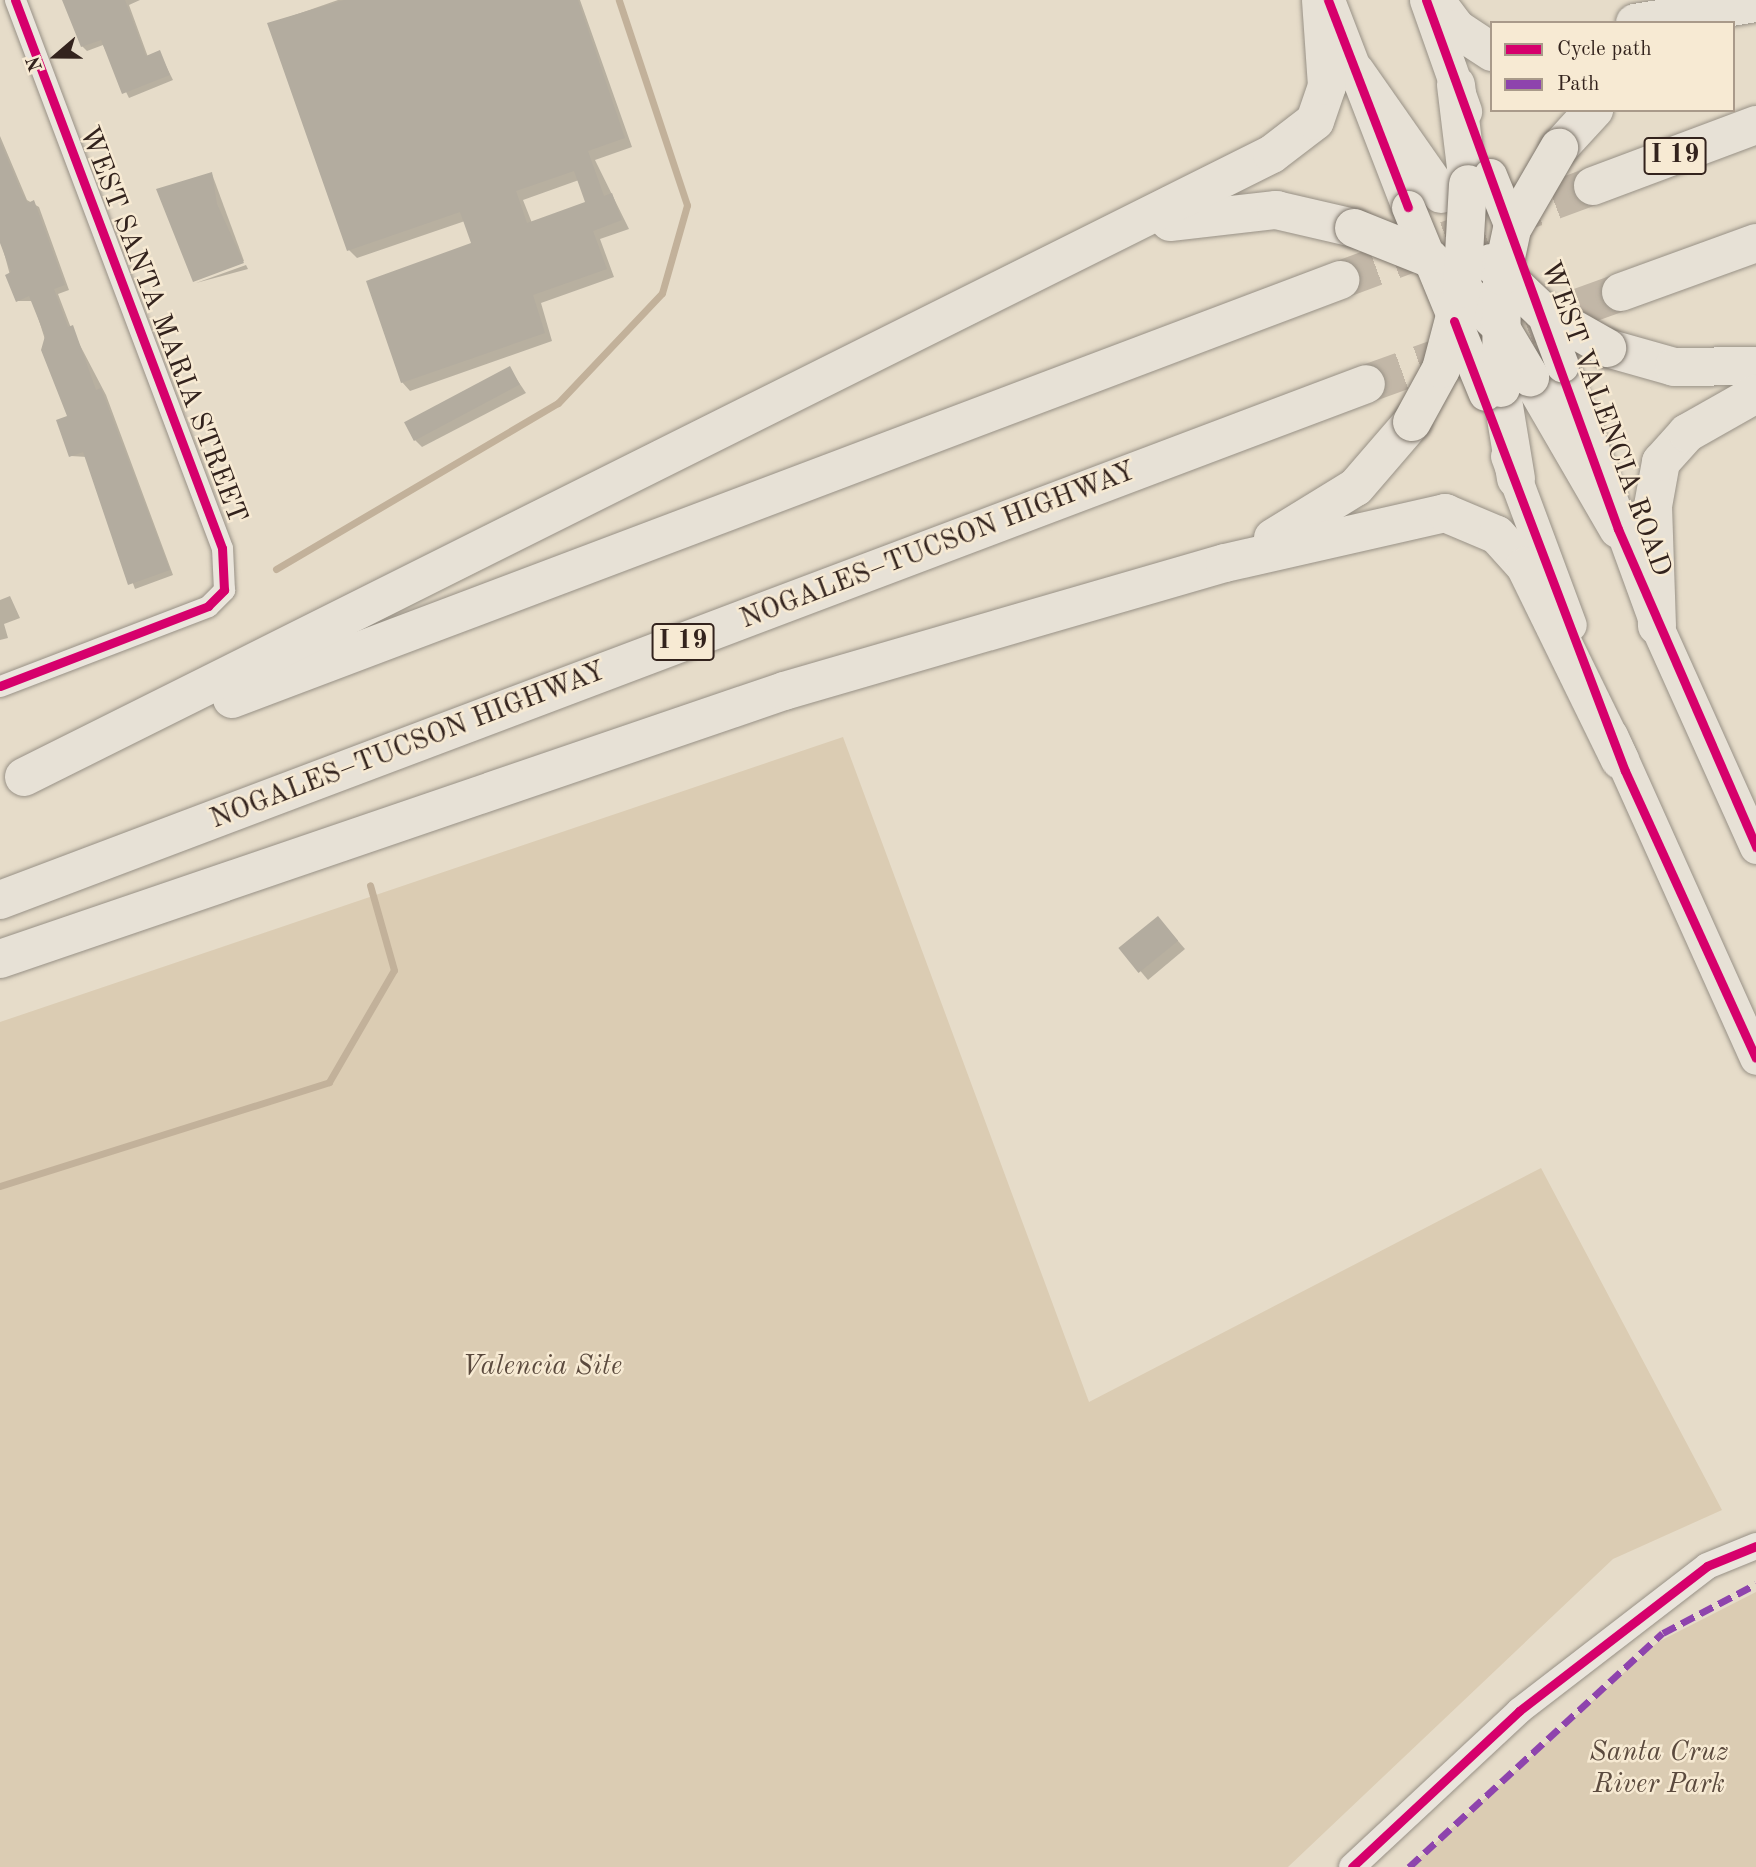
<!DOCTYPE html>
<html>
<head>
<meta charset="utf-8">
<style>
  body { margin:0 }
  #map { position:relative; width:1756px; height:1867px; overflow:hidden; background:#e6dcc9; font-family:"Old Standard TT",serif }
  div>[style] { position:absolute }
  .green>* { inset:0; background:#dbccb3 }
  .shadow>* { inset:0; background:#0003 }
  .stream>* { height:7px; margin:-3.5px; padding:0 3.5px; transform-origin:3.5px; border-radius:3.5px; background:#c2b19a }
  .building>* { inset:0; background:#b3ac9f; transform-origin:0 0 }
  .motorway-tunnel>* { height:38px; margin-top:-19px; transform-origin:0; background:repeating-linear-gradient(90deg,#c2b7a7 0 38px,transparent 0 57px) }
  .roads { filter:drop-shadow(0 0 2px #989186) drop-shadow(0 0 2px #989186) }
  .minor>* { height:21px; margin:-10.5px; padding:0 10.5px; transform-origin:10.5px; border-radius:10.5px; background:#eae5dc }
  .tertiary>* { height:26px; margin:-13px; padding:0 13px; transform-origin:13px; border-radius:13px; background:#eae5dc }
  .primary>* { height:33px; margin:-16.5px; padding:0 16.5px; transform-origin:16.5px; border-radius:16.5px; background:#e7e1d6 }
  .motorway>* { height:38px; margin:-19px; padding:0 19px; transform-origin:19px; border-radius:19px; background:#e7e1d6 }
  .bridges { filter:drop-shadow(0 0 2px #80786e) drop-shadow(0 0 2px #80786e) }
  .primary-bridge>* { height:33px; margin:-16.5px; padding:0 16.5px; transform-origin:16.5px; border-radius:16.5px; background:#e7e1d6 }
  .motorway-bridge>* { height:38px; margin:-19px; padding:0 19px; transform-origin:19px; border-radius:19px; background:#e7e1d6 }
  .quiet>* { height:7px; margin-top:-3.5px; transform-origin:0; background:repeating-linear-gradient(90deg,#8e44ad 0 14px,transparent 0 21px) }
  .cycleway>* { height:9px; margin:-4.5px; padding:0 4.5px; transform-origin:4.5px; border-radius:4.5px; background:#d6006c }
  span { translate:-50% -50%; white-space:nowrap; text-align:center; line-height:1.15; -webkit-text-stroke:5px #f7ead3; paint-order:stroke }
  .shield-label span { padding:2px 5px; background:#f7ead3; border:2px solid; border-radius:5px; -webkit-text-stroke-width:0 }
  .shield-label { font-size:26px; color:#33231d; font-weight:700 }
  .street-label { font-size:28px; color:#33231d }
  .park-label { font-size:28px; color:#5b4a3e; font-style:italic }
  .legend { position:absolute; left:1490px; top:21px; width:245px; height:91px; box-sizing:border-box; background:#f7ead3; border:2px solid #a99a8a; margin:0; padding:9px 12px; list-style:none; font-size:21px; color:#33231d }
  .legend li { display:flex; align-items:center; gap:14px; height:35px }
  .legend b { width:35px; border:2px solid #a99a8a }
  .north { position:absolute; left:21px; top:21px; width:70px; height:70px; -webkit-text-stroke:5px #f7ead3; paint-order:stroke; rotate:250deg; font-size:19px; font-weight:700; line-height:28px; text-align:center; color:#33231d }
  .north::after { content:''; display:block; margin:auto; width:24px; height:32px; background:#33231d; clip-path:polygon(50% 0,100% 100%,50% 72%,0 100%) }
</style>
</head>
<body>
<div id="map">
  <div class="green">
    <div style="clip-path:polygon(843px 737px,1089px 1402px,1541px 1168px,1722px 1510px,1613px 1559px,1288px 1867px,0 1867px,0 1022px)"></div>
    <div style="clip-path:polygon(1756px 1592px,1756px 1867px,1409px 1867px,1658px 1642px)"></div>
  </div>
  <div class="shadow">
    <div style="clip-path:polygon(65px 0,140px 0,129px 5px,148px 57px,159px 52px,173px 80px,129px 98px,103px 45px,87px 51px,82px 46px)"></div>
    <div style="clip-path:polygon(evenodd,338px 0,580px 0,632px 147px,595px 160px,629px 229px,600px 239px,614px 277px,541px 303px,552px 341px,410px 391px,402px 382px,474px 244px,465px 221px,357px 258px,349px 250px,269px 24px,338px 0,579px 180px,587px 203px,532px 223px,523px 200px,579px 180px)"></div>
    <div style="clip-path:polygon(0 136px,27px 200px,39px 207px,69px 290px,58px 294px,71px 328px,106px 395px,173px 575px,135px 589px,87px 457px,71px 456px,69px 417px,33px 301px,17px 301px,0 238px)"></div>
    <div style="clip-path:polygon(212px 174px,244px 261px,194px 280px)"></div>
    <div style="clip-path:polygon(246px 265px,248px 269px,196px 283px)"></div>
    <div style="clip-path:polygon(509px 368px,526px 393px,422px 447px,414px 439px)"></div>
    <div style="clip-path:polygon(10px 596px,20px 618px,4px 624px,8px 638px,0 640px,0 600px)"></div>
    <div style="clip-path:polygon(1165px 926px,1185px 949px,1148px 980px,1121px 948px)"></div>
  </div>
  <div class="stream">
    <div style="left:276px;top:569px;width:327px;rotate:-30.5deg"></div>
    <div style="left:558px;top:403px;width:151px;rotate:-46.6deg"></div>
    <div style="left:662px;top:293px;width:91px;rotate:-74.1deg"></div>
    <div style="left:687px;top:205px;width:216px;rotate:-108.4deg"></div>
    <div style="left:0;top:1186px;width:345px;rotate:-17.5deg"></div>
    <div style="left:329px;top:1082px;width:129px;rotate:-59.9deg"></div>
    <div style="left:394px;top:970px;width:88px;rotate:-105.8deg"></div>
  </div>
  <div class="building">
    <div style="clip-path:polygon(62px 0,125px 0,146px 56px,160px 50px,170px 75px,122px 94px,101px 40px,81px 47px)"></div>
    <div style="clip-path:polygon(evenodd,344px 0,578px 0,625px 138px,588px 151px,604px 196px,612px 193px,622px 220px,593px 231px,607px 269px,533px 295px,545px 333px,401px 383px,366px 281px,471px 243px,460px 212px,347px 251px,267px 23px,344px 0,574px 171px,585px 202px,527px 223px,516px 191px,574px 171px)"></div>
    <div style="clip-path:polygon(0 141px,22px 193px,28px 203px,34px 200px,65px 285px,54px 289px,68px 327px,73px 325px,96px 390px,101px 388px,170px 570px,128px 585px,83px 452px,69px 457px,56px 420px,67px 416px,41px 350px,45px 336px,29px 296px,16px 302px,5px 275px,11px 272px,0 243px)"></div>
    <div style="clip-path:polygon(212px 172px,217px 204px,244px 263px,193px 282px,156px 189px)"></div>
    <div style="left:510px;top:366px;width:21px;height:120px;rotate:62deg"></div>
    <div style="left:1158px;top:916px;width:32px;height:51px;rotate:51deg"></div>
  </div>
  <div class="motorway-tunnel">
    <div style="left:1340px;top:280px;width:270px;rotate:-20.4deg"></div>
    <div style="left:1366px;top:384px;width:271px;rotate:-19.8deg"></div>
  </div>
  <div class="roads">
    <div class="minor">
      <div style="left:0;top:686px;width:223px;rotate:-21deg"></div>
      <div style="left:208px;top:606px;width:23px;rotate:-45deg"></div>
      <div style="left:224px;top:590px;width:42px;rotate:-92.7deg"></div>
      <div style="left:222px;top:548px;width:586px;rotate:-110.69deg"></div>
    </div>
    <div class="tertiary">
      <div style="left:1352px;top:1867px;width:229px;rotate:-43deg"></div>
      <div style="left:1519px;top:1711px;width:237px;rotate:-37.6deg"></div>
      <div style="left:1707px;top:1566px;width:53px;rotate:-22.2deg"></div>
    </div>
    <div class="primary">
      <div style="left:1328px;top:0;width:222px;rotate:68.9deg"></div>
      <div style="left:1426px;top:0;width:118px;rotate:70.6deg"></div>
      <div style="left:1562px;top:365px;width:281px;rotate:70deg"></div>
      <div style="left:1658px;top:629px;width:239px;rotate:65.8deg"></div>
      <div style="left:1507px;top:456px;width:180px;rotate:69.6deg"></div>
      <div style="left:1611px;top:735px;width:354px;rotate:65.8deg"></div>
    </div>
    <div class="motorway">
      <div style="left:1435px;top:0;width:36px;rotate:53deg"></div>
      <div style="left:1457px;top:29px;width:42px;rotate:33.3deg"></div>
      <div style="left:1635px;top:23px;width:123px;rotate:-9.4deg"></div>
      <div style="left:1355px;top:71px;width:150px;rotate:55deg"></div>
      <div style="left:1456px;top:85px;width:100px;rotate:83.1deg"></div>
      <div style="left:1559px;top:148px;width:52px;rotate:-47.4deg"></div>
      <div style="left:1593px;top:186px;width:174px;rotate:-20.5deg"></div>
      <div style="left:1170px;top:222px;width:107px;rotate:-6.5deg"></div>
      <div style="left:1276px;top:210px;width:80px;rotate:13deg"></div>
      <div style="left:1621px;top:292px;width:144px;rotate:-19.9deg"></div>
      <div style="left:1607px;top:348px;width:70px;rotate:15.8deg"></div>
      <div style="left:1674px;top:367px;width:82px;rotate:-0.7deg"></div>
      <div style="left:1530px;top:377px;width:176px;rotate:59.9deg"></div>
      <div style="left:1501px;top:388px;width:92px;rotate:80.6deg"></div>
      <div style="left:1273px;top:538px;width:97px;rotate:-31.6deg"></div>
      <div style="left:1356px;top:487px;width:86px;rotate:-49.3deg"></div>
      <div style="left:1657px;top:626px;width:120px;rotate:-91.9deg"></div>
      <div style="left:1653px;top:506px;width:45px;rotate:-79.7deg"></div>
      <div style="left:1661px;top:462px;width:39px;rotate:-48deg"></div>
      <div style="left:1687px;top:433px;width:79px;rotate:-29.5deg"></div>
      <div style="left:232px;top:699px;width:1185px;rotate:-20.71deg"></div>
      <div style="left:24px;top:777px;width:1395px;rotate:-26.53deg"></div>
      <div style="left:1272px;top:154px;width:54px;rotate:-37.5deg"></div>
      <div style="left:1315px;top:121px;width:37px;rotate:-71deg"></div>
      <div style="left:1327px;top:86px;width:86px;rotate:-94deg"></div>
      <div style="left:0;top:900px;width:1460px;rotate:-20.69deg"></div>
      <div style="left:0;top:959px;width:829px;rotate:-18.87deg"></div>
      <div style="left:784px;top:691px;width:459px;rotate:-16.2deg"></div>
      <div style="left:1225px;top:563px;width:226px;rotate:-12.8deg"></div>
      <div style="left:1445px;top:513px;width:56px;rotate:22.9deg"></div>
      <div style="left:1497px;top:535px;width:42px;rotate:47.9deg"></div>
      <div style="left:1525px;top:566px;width:216px;rotate:63.9deg"></div>
    </div>
  </div>
  <div class="bridges">
    <div class="primary-bridge">
      <div style="left:1490px;top:175px;width:58px;rotate:67.8deg"></div>
      <div style="left:1408px;top:207px;width:202px;rotate:67.6deg"></div>
      <div style="left:1542px;top:311px;width:58px;rotate:69.7deg"></div>
    </div>
    <div class="motorway-bridge">
      <div style="left:1354px;top:228px;width:81px;rotate:21.8deg"></div>
      <div style="left:1429px;top:258px;width:97px;rotate:43.7deg"></div>
      <div style="left:1499px;top:325px;width:61px;rotate:59.2deg"></div>
      <div style="left:1491px;top:263px;width:70px;rotate:43.3deg"></div>
      <div style="left:1542px;top:311px;width:75px;rotate:29.6deg"></div>
      <div style="left:1501px;top:388px;width:112px;rotate:-89.5deg"></div>
      <div style="left:1502px;top:276px;width:48px;rotate:-78deg"></div>
      <div style="left:1512px;top:229px;width:94px;rotate:-59.9deg"></div>
      <div style="left:1412px;top:422px;width:60px;rotate:-61.3deg"></div>
      <div style="left:1441px;top:369px;width:83px;rotate:-75.3deg"></div>
      <div style="left:1462px;top:289px;width:105px;rotate:-86.7deg"></div>
    </div>
  </div>
  <div class="quiet">
    <div style="left:1409px;top:1867px;width:345px;rotate:-42.7deg"></div>
    <div style="left:1663px;top:1633px;width:105px;rotate:-27.8deg"></div>
  </div>
  <div class="cycleway">
    <div style="left:1328px;top:0;width:222px;rotate:68.9deg"></div>
    <div style="left:1426px;top:0;width:563px;rotate:70.05deg"></div>
    <div style="left:1618px;top:529px;width:347px;rotate:66.5deg"></div>
    <div style="left:1454px;top:321px;width:481px;rotate:69.2deg"></div>
    <div style="left:1625px;top:771px;width:315px;rotate:65.5deg"></div>
    <div style="left:0;top:686px;width:223px;rotate:-21deg"></div>
    <div style="left:208px;top:606px;width:23px;rotate:-45deg"></div>
    <div style="left:224px;top:590px;width:42px;rotate:-92.7deg"></div>
    <div style="left:222px;top:548px;width:586px;rotate:-110.69deg"></div>
    <div style="left:1352px;top:1867px;width:229px;rotate:-43deg"></div>
    <div style="left:1519px;top:1711px;width:237px;rotate:-37.6deg"></div>
    <div style="left:1707px;top:1566px;width:53px;rotate:-22.2deg"></div>
  </div>
  <div class="shield-label">
    <span style="left:1675px;top:156px">I 19</span>
    <span style="left:683px;top:642px">I 19</span>
  </div>
  <div class="street-label">
    <span style="left:162px;top:325px;rotate:69deg">WEST SANTA MARIA STREET</span>
    <span style="left:1605px;top:419px;rotate:70deg">WEST VALENCIA ROAD</span>
    <span style="left:938px;top:546px;rotate:-21deg">NOGALES–TUCSON HIGHWAY</span>
    <span style="left:408px;top:746px;rotate:-21deg">NOGALES–TUCSON HIGHWAY</span>
  </div>
  <div class="park-label">
    <span style="left:542px;top:1367px">Valencia Site</span>
    <span style="left:1659px;top:1769px">Santa Cruz<br>River Park</span>
  </div>
  <ul class="legend">
  <li><b style="height:9px;background:#d6006c"></b>Cycle path</li>
  <li><b style="height:9px;background:#8e44ad"></b>Path</li>
  </ul>
  <div class="north">N</div>
</div>
</body>
</html>
